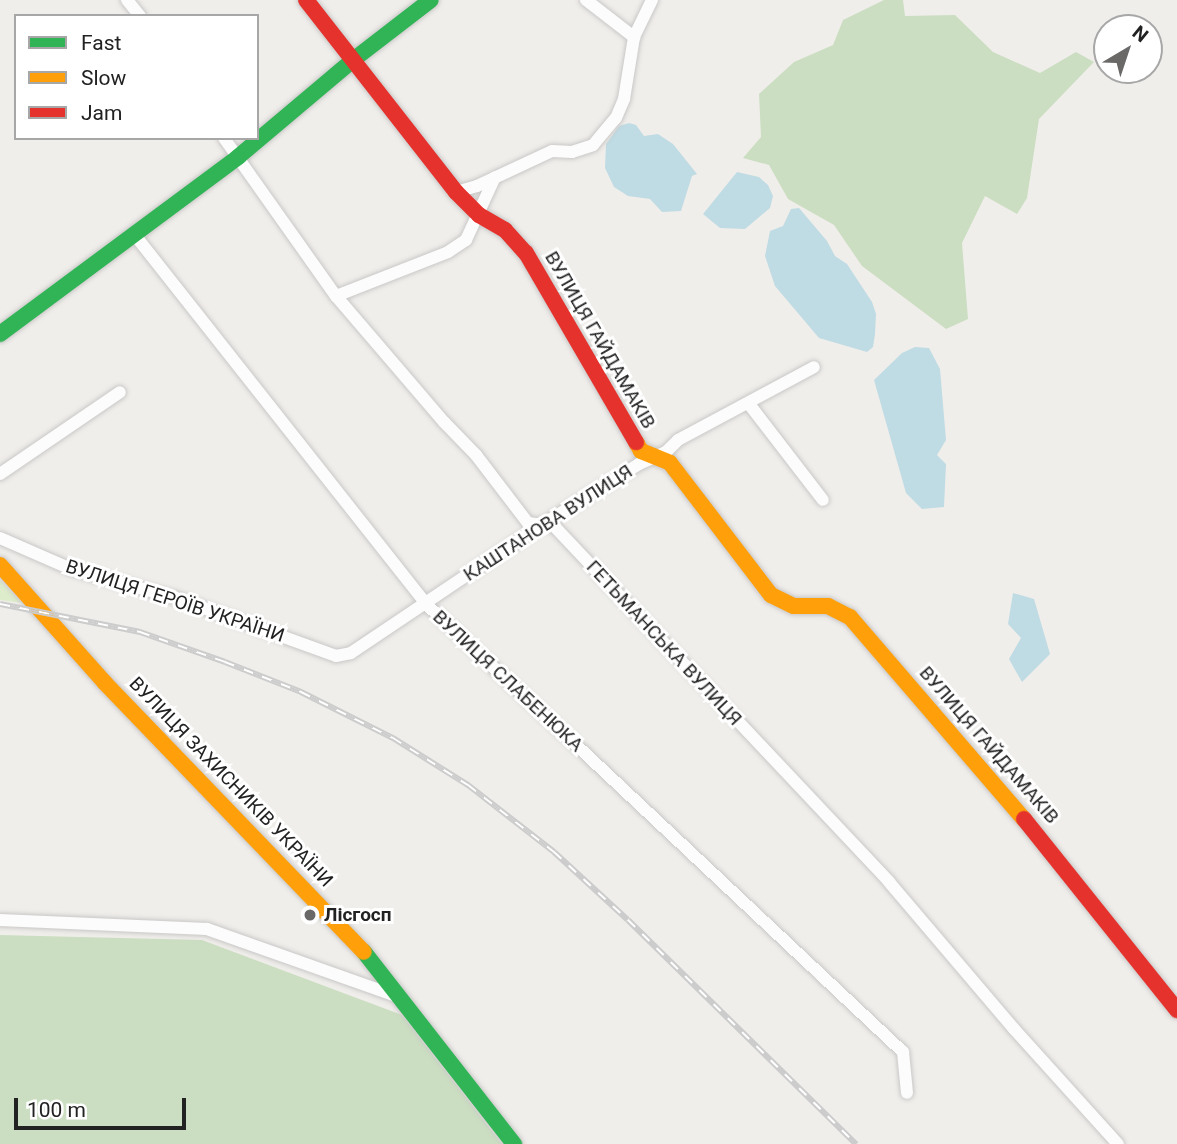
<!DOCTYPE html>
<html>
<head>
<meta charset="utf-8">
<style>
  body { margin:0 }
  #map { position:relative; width:1177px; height:1144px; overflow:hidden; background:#f0eeeb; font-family:Roboto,sans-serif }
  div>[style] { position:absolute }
  .grass>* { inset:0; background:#ddeccb }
  .forest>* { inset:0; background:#cbdec1 }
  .water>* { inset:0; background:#bfdbe3 }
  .roads { filter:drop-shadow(0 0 2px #c9c8c7) drop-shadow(0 0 2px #c9c8c7) }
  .street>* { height:12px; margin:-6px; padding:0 6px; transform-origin:6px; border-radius:6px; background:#fdfcfc }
  .fast>* { height:16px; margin:-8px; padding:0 8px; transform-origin:8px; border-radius:8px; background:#30b455 }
  .slow>* { height:16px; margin:-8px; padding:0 8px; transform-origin:8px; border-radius:8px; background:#ff9f0a }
  .jam>* { height:16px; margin:-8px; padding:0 8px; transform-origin:8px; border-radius:8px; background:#e5322d }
  .rail>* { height:6px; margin-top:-3px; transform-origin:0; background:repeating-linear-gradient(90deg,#fff 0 10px,#ccc 0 20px); box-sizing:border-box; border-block:2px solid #ccc }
  .dots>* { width:19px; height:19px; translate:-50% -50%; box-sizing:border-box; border:4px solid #fff; border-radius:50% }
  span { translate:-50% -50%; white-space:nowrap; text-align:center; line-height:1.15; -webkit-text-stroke:6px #fff; paint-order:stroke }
  .street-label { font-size:19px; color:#222 }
  .poi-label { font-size:19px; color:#222; font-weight:700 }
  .left { translate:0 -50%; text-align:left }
  .legend { position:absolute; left:14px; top:14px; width:245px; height:126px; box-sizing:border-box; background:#fff; border:2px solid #a7a7a7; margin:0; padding:9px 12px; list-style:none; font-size:21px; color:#222 }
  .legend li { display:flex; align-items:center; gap:14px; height:35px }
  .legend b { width:35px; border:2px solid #a7a7a7 }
  .north { position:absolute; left:1093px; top:14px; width:70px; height:70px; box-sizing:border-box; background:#fff; border:2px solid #a7a7a7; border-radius:50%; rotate:39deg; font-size:19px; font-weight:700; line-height:28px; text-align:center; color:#222 }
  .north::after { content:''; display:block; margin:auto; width:24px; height:32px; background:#6a6968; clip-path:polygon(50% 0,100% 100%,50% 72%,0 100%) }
  .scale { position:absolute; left:14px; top:1098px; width:172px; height:32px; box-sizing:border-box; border:4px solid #222; border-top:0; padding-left:9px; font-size:21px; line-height:24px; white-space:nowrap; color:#222; -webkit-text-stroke:5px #fff; paint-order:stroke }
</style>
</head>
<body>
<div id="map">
  <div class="grass">
    <div style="clip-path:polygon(0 580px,22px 603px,0 600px)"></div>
  </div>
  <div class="forest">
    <div style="clip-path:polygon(884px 0,903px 0,905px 16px,955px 15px,993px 52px,1040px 73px,1076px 52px,1094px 62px,1039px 119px,1027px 198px,1017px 214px,985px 196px,962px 243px,968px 319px,946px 329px,862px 266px,834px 225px,788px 199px,769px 165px,743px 158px,761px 137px,759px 94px,794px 62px,833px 45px,843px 20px)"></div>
    <div style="clip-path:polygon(0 935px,202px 940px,402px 1015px,502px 1144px,0 1144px)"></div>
  </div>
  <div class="water">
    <div style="clip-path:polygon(629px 123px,636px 125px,644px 136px,658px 134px,673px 144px,697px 174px,692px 176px,681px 211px,662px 212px,650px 199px,628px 196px,614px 187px,605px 168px,606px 144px,619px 126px)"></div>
    <div style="clip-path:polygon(737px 172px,759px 177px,768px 185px,773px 196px,770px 208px,745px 229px,720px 228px,703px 214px)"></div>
    <div style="clip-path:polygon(799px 208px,827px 241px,835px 256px,847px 264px,872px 302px,876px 314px,875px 334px,873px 347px,867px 352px,819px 338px,775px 286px,765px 256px,770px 231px,783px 226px,791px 209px)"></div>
    <div style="clip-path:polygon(915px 347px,929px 348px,940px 369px,946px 440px,937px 455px,946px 464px,944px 507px,922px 509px,906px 493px,874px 380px,902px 353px)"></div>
    <div style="clip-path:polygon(1013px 593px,1034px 599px,1050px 654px,1022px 682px,1009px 659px,1021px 638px,1008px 624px)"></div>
  </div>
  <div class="roads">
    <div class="street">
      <div style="left:127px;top:0;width:21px;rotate:51deg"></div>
      <div style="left:586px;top:0;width:61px;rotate:37.6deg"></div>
      <div style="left:224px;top:138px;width:194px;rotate:54.7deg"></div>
      <div style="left:336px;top:296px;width:166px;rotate:49.4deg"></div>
      <div style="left:444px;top:422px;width:46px;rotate:45.9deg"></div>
      <div style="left:476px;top:455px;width:86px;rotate:52.6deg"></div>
      <div style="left:528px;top:523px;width:26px;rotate:7deg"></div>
      <div style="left:554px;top:526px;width:489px;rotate:46.7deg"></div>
      <div style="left:889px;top:882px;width:193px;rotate:49.6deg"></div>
      <div style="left:1014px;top:1029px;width:155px;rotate:47.9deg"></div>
      <div style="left:456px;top:192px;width:22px;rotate:-16deg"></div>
      <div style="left:477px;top:186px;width:83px;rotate:-25deg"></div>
      <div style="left:552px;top:151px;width:20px;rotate:3deg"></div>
      <div style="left:572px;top:152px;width:22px;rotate:-18deg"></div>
      <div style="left:593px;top:145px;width:35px;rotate:-50deg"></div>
      <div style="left:616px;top:118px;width:21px;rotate:-67deg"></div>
      <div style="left:624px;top:99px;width:63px;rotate:-80.8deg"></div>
      <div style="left:634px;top:37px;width:41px;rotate:-64.1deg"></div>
      <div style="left:134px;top:234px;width:470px;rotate:51.7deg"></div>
      <div style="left:425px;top:603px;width:656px;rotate:43.21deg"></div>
      <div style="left:903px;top:1052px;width:41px;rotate:84.4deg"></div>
      <div style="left:336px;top:296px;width:120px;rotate:-21.4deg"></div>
      <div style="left:448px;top:252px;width:22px;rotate:-34deg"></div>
      <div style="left:466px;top:240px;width:69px;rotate:-65.3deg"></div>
      <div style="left:749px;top:404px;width:121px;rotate:52.4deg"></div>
      <div style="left:0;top:474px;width:145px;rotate:-34.3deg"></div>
      <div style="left:0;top:538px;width:77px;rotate:23.6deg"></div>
      <div style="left:71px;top:569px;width:109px;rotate:15.4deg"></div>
      <div style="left:176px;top:598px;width:170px;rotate:19.9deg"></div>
      <div style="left:336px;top:656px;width:15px;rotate:-11deg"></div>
      <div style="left:351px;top:653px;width:231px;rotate:-33.9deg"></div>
      <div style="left:543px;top:524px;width:113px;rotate:-32deg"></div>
      <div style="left:639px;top:464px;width:30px;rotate:-24deg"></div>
      <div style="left:666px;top:452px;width:17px;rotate:-45deg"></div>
      <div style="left:678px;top:440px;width:154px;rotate:-28.2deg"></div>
      <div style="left:0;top:920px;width:207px;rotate:2.5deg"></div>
      <div style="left:207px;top:929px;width:204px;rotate:19.5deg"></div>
    </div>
    <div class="fast">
      <div style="left:0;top:334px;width:297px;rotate:-36.6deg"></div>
      <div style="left:238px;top:157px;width:150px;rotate:-40.1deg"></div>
      <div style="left:353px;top:60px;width:98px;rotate:-37.6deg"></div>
      <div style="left:364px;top:952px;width:244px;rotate:52deg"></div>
    </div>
    <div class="slow">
      <div style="left:636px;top:442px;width:10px;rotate:61deg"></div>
      <div style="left:641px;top:451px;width:31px;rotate:22deg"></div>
      <div style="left:670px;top:463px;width:166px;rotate:52.6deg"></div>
      <div style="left:771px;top:595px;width:25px;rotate:26deg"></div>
      <div style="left:794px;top:606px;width:34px"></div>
      <div style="left:828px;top:606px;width:25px;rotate:27deg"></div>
      <div style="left:850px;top:617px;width:267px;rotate:49.3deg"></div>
      <div style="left:0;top:565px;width:158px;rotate:48.3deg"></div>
      <div style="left:105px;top:683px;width:373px;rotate:46.1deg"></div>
    </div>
    <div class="jam">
      <div style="left:306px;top:0;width:244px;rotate:52deg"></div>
      <div style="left:456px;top:192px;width:33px;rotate:45deg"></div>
      <div style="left:479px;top:215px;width:30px;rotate:30deg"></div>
      <div style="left:505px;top:230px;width:31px;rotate:48deg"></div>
      <div style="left:526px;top:253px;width:219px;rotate:59.8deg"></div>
      <div style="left:1024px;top:819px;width:245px;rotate:51.3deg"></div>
    </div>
  </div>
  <div class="rail">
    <div style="left:0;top:604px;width:143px;rotate:11.3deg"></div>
    <div style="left:140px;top:632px;width:90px;rotate:19.4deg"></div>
    <div style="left:225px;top:662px;width:82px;rotate:21.5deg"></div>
    <div style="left:301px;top:692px;width:103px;rotate:26.6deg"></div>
    <div style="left:393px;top:738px;width:89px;rotate:32.1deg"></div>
    <div style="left:468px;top:785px;width:109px;rotate:37.9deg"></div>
    <div style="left:554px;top:852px;width:100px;rotate:42.6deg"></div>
    <div style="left:628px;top:920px;width:320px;rotate:44.5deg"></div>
  </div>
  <div class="dots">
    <div style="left:310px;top:915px;background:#6a6968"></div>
  </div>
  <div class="street-label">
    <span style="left:600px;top:340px;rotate:60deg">ВУЛИЦЯ ГАЙДАМАКІВ</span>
    <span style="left:548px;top:523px;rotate:-33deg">КАШТАНОВА ВУЛИЦЯ</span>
    <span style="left:175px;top:601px;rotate:18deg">ВУЛИЦЯ ГЕРОЇВ УКРАЇНИ</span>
    <span style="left:664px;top:643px;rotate:47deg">ГЕТЬМАНСЬКА ВУЛИЦЯ</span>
    <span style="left:508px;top:681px;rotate:43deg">ВУЛИЦЯ СЛАБЕНЮКА</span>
    <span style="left:989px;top:745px;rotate:49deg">ВУЛИЦЯ ГАЙДАМАКІВ</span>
    <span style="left:231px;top:782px;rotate:46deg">ВУЛИЦЯ ЗАХИСНИКІВ УКРАЇНИ</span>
  </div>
  <div class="poi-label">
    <span class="left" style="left:324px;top:915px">Лісгосп</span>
  </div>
  <ul class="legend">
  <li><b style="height:9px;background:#30b455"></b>Fast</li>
  <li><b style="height:9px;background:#ff9f0a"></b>Slow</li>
  <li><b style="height:9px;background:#e5322d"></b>Jam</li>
  </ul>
  <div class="north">N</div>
  <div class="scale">100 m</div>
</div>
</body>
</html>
